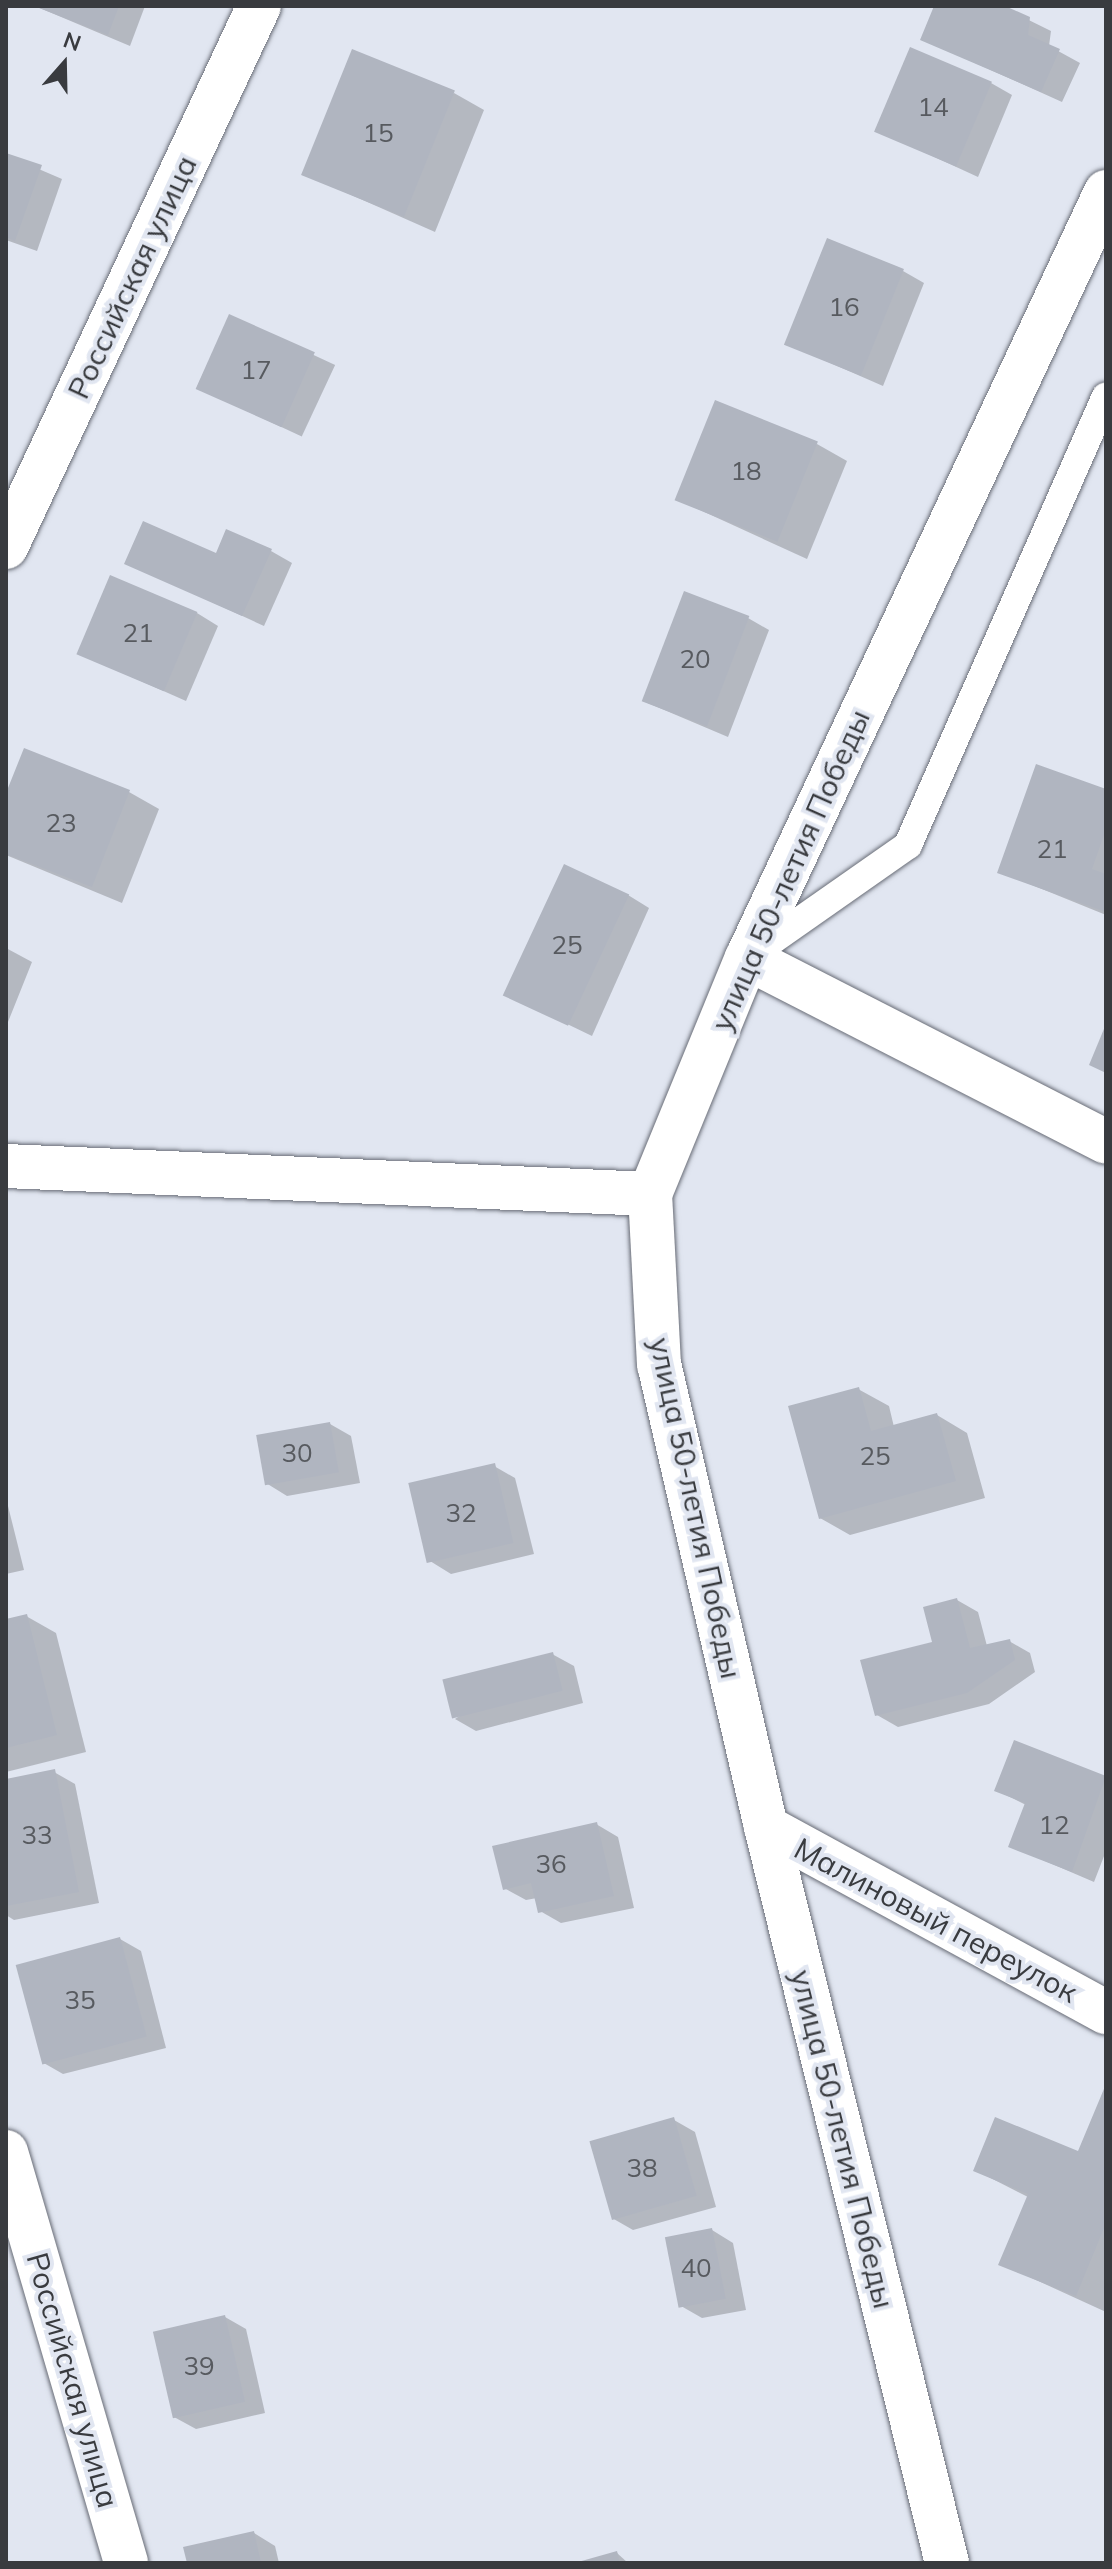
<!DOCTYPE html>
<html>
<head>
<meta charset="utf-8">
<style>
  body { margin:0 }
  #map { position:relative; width:1112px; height:2569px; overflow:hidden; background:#e1e6f1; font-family:Mulish,sans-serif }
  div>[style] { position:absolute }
  .shadow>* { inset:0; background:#0003; transform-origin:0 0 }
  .building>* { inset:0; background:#b0b5c0; transform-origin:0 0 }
  .roads { filter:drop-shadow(0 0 2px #686c76) drop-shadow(0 0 2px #686c76) }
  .service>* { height:28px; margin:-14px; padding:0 14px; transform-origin:14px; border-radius:14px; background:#fff }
  .minor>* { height:44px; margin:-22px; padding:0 22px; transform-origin:22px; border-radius:22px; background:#fff }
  span { translate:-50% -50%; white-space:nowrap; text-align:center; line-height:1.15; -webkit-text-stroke:8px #e1e6f1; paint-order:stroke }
  .number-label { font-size:26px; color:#575a5f }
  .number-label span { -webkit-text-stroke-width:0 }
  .street-label { font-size:30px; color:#393b3f }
  .frame { position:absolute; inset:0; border:8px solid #393b3f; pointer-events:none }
  .north { position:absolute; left:24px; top:24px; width:80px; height:80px; -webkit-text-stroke:6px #e1e6f1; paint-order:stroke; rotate:20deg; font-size:22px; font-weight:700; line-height:32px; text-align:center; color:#393b3f }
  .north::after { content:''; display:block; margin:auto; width:28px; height:36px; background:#393b3f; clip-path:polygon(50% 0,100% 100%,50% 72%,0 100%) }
</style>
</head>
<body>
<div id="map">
  <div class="shadow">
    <div style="clip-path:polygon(35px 6px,145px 6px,130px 46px)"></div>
    <div style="clip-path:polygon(937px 6px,1000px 6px,1051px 31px,1049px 46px,1080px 63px,1062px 102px,922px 39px)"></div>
    <div style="clip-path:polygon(991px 83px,1012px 95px,978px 177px,878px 131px)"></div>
    <div style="clip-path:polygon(454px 93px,484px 110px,435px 232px,304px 174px)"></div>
    <div style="clip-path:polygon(6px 155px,62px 179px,37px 251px,6px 240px)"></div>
    <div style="clip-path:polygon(903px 271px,924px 283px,883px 386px,787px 344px)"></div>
    <div style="left:230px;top:316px;width:116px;height:79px;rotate:25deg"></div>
    <div style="clip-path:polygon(817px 444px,847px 461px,807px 559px,676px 499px)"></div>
    <div style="clip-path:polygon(271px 551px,292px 563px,264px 626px,127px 563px)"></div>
    <div style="clip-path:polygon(197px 613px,218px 626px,186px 701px,80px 654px)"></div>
    <div style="clip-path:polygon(748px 618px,769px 630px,728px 737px,643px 701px)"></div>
    <div style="clip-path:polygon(1106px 791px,1106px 915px,1000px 872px)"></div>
    <div style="clip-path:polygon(129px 792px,159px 809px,122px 903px,6px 855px,6px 798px)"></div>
    <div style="clip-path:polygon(628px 895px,649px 908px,592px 1036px,507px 995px)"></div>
    <div style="clip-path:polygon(6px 948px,32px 962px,6px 1027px)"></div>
    <div style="clip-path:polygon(858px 1389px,889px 1406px,894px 1427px,937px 1415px,967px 1433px,985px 1498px,850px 1535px,820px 1518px)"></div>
    <div style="clip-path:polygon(330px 1424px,351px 1436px,360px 1483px,287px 1496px,266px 1483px)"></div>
    <div style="clip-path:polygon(494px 1466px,515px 1478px,534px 1554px,451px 1574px,430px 1561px)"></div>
    <div style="clip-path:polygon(6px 1498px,24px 1570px,6px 1574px)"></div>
    <div style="clip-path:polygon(957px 1600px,978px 1612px,987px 1646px,1009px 1641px,1030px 1653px,1035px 1672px,989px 1704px,898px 1727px,877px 1715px,934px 1643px)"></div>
    <div style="clip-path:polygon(26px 1616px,56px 1633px,86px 1752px,6px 1772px,6px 1621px)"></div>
    <div style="clip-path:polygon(552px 1654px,574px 1666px,583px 1703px,476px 1731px,455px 1719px)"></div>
    <div style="clip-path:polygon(1015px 1743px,1106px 1779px,1106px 1851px,1094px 1882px,1010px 1846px,1026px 1805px,996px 1790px)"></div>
    <div style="clip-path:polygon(54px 1772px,75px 1784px,99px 1903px,14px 1920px,6px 1915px,6px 1781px)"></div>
    <div style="clip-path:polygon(596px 1824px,618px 1837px,634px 1908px,561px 1923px,540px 1911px,537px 1898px,526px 1900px,504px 1888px)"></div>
    <div style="clip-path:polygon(120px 1939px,141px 1951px,166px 2048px,63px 2074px,42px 2062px)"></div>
    <div style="clip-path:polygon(1106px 2089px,1106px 2312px,1001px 2264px,1028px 2197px,975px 2170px,1080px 2154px)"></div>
    <div style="clip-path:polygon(674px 2120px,695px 2132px,716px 2207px,633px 2230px,612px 2218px)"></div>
    <div style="clip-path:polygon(712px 2230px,733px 2243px,746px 2310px,702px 2318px,681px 2306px)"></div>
    <div style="clip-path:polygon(225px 2317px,246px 2329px,265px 2413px,196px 2429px,174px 2417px)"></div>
    <div style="clip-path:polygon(254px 2533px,275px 2546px,279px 2563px,189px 2563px)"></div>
    <div style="clip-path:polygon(617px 2553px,628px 2563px,582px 2563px)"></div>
  </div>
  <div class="building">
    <div style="clip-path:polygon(34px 6px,119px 6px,108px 35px)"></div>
    <div style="clip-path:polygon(934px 6px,1005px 6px,1030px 17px,1028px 35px,1060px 49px,1041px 92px,920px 40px)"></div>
    <div style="left:910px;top:47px;width:89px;height:92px;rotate:23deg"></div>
    <div style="left:352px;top:49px;width:111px;height:136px;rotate:22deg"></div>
    <div style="clip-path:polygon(6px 153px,42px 165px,15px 241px,6px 237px)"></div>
    <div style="left:827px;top:238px;width:83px;height:115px;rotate:22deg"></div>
    <div style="left:229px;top:314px;width:94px;height:82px;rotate:24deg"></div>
    <div style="left:715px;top:400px;width:111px;height:108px;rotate:22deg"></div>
    <div style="clip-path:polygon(143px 521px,216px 553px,226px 529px,272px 549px,242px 616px,124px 564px)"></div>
    <div style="left:110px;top:575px;width:95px;height:86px;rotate:23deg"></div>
    <div style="left:684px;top:591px;width:70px;height:118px;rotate:21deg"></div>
    <div style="clip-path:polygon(24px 748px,130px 790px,92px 887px,6px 854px,6px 793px)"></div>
    <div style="clip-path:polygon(1036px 764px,1106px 789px,1106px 829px,1092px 869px,1106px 874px,1106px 912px,997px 873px)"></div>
    <div style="left:564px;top:864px;width:72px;height:145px;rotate:25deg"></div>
    <div style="clip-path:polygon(1106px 1024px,1106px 1073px,1089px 1065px)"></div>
    <div style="clip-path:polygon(859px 1387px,871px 1431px,937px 1413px,956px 1481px,819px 1519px,788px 1406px)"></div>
    <div style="left:330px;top:1422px;width:51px;height:75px;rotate:80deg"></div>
    <div style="left:495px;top:1463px;width:82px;height:89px;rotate:77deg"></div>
    <div style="clip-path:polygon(957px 1598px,970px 1648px,1010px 1639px,1015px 1660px,967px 1693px,875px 1716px,860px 1660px,932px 1642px,923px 1607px)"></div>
    <div style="clip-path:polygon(27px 1614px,57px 1735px,6px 1748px,6px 1619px)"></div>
    <div style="left:553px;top:1652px;width:40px;height:114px;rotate:76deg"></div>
    <div style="clip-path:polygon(1014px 1740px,1106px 1776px,1072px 1872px,1008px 1847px,1025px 1803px,994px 1791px)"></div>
    <div style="clip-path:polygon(55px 1769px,79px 1892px,6px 1906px,6px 1779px)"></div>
    <div style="clip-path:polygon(597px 1822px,614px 1896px,538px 1913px,531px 1883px,503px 1890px,492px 1846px)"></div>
    <div style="left:120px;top:1937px;width:103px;height:108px;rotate:75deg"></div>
    <div style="clip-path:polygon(1106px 2084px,1106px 2223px,1076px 2296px,998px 2265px,1028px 2194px,973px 2171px,995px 2117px,1078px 2151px)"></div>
    <div style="left:674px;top:2117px;width:82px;height:88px;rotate:74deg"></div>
    <div style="left:712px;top:2228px;width:72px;height:48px;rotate:79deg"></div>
    <div style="left:225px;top:2315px;width:89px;height:74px;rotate:77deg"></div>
    <div style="clip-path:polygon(254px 2531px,261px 2563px,187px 2563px,183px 2547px)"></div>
    <div style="clip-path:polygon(617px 2551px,620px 2563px,578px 2563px,578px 2562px)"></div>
  </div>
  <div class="roads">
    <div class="service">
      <div style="left:754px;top:953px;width:188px;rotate:-35deg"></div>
      <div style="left:908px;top:845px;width:490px;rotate:-66.2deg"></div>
    </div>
    <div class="minor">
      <div style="left:6px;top:547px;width:597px;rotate:-64.94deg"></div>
      <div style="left:747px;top:958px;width:403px;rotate:27.1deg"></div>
      <div style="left:6px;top:1166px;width:645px;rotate:2.49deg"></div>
      <div style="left:766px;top:1827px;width:387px;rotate:28.6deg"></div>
      <div style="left:6px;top:2152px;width:428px;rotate:73.7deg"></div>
      <div style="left:947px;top:2563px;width:758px;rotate:-103.82deg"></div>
      <div style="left:766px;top:1827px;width:474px;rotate:-103deg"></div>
      <div style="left:659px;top:1365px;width:171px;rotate:-93deg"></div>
      <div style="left:650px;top:1194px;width:255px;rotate:-67.7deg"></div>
      <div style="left:747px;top:958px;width:846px;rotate:-64.89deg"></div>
    </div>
  </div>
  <div class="number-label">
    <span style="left:933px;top:107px">14</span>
    <span style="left:378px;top:133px">15</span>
    <span style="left:844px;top:307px">16</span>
    <span style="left:256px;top:370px">17</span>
    <span style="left:746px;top:471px">18</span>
    <span style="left:138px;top:633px">21</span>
    <span style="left:695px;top:659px">20</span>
    <span style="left:61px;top:823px">23</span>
    <span style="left:1052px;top:849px">21</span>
    <span style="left:567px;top:945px">25</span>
    <span style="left:297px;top:1453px">30</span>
    <span style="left:875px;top:1456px">25</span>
    <span style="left:461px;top:1513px">32</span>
    <span style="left:1054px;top:1825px">12</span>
    <span style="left:37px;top:1835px">33</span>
    <span style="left:551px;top:1864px">36</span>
    <span style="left:80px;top:2000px">35</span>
    <span style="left:642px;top:2168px">38</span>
    <span style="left:696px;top:2268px">40</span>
    <span style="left:199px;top:2366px">39</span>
  </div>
  <div class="street-label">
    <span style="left:132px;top:277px;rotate:-65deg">Российская улица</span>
    <span style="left:790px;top:870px;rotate:-66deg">улица 50-летия Победы</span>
    <span style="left:696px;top:1508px;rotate:78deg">улица 50-летия Победы</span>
    <span style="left:936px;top:1920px;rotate:28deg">Малиновый переулок</span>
    <span style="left:843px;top:2139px;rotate:76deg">улица 50-летия Победы</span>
    <span style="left:73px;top:2380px;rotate:74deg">Российская улица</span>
  </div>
  <div class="frame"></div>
  <div class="north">N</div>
</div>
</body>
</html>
